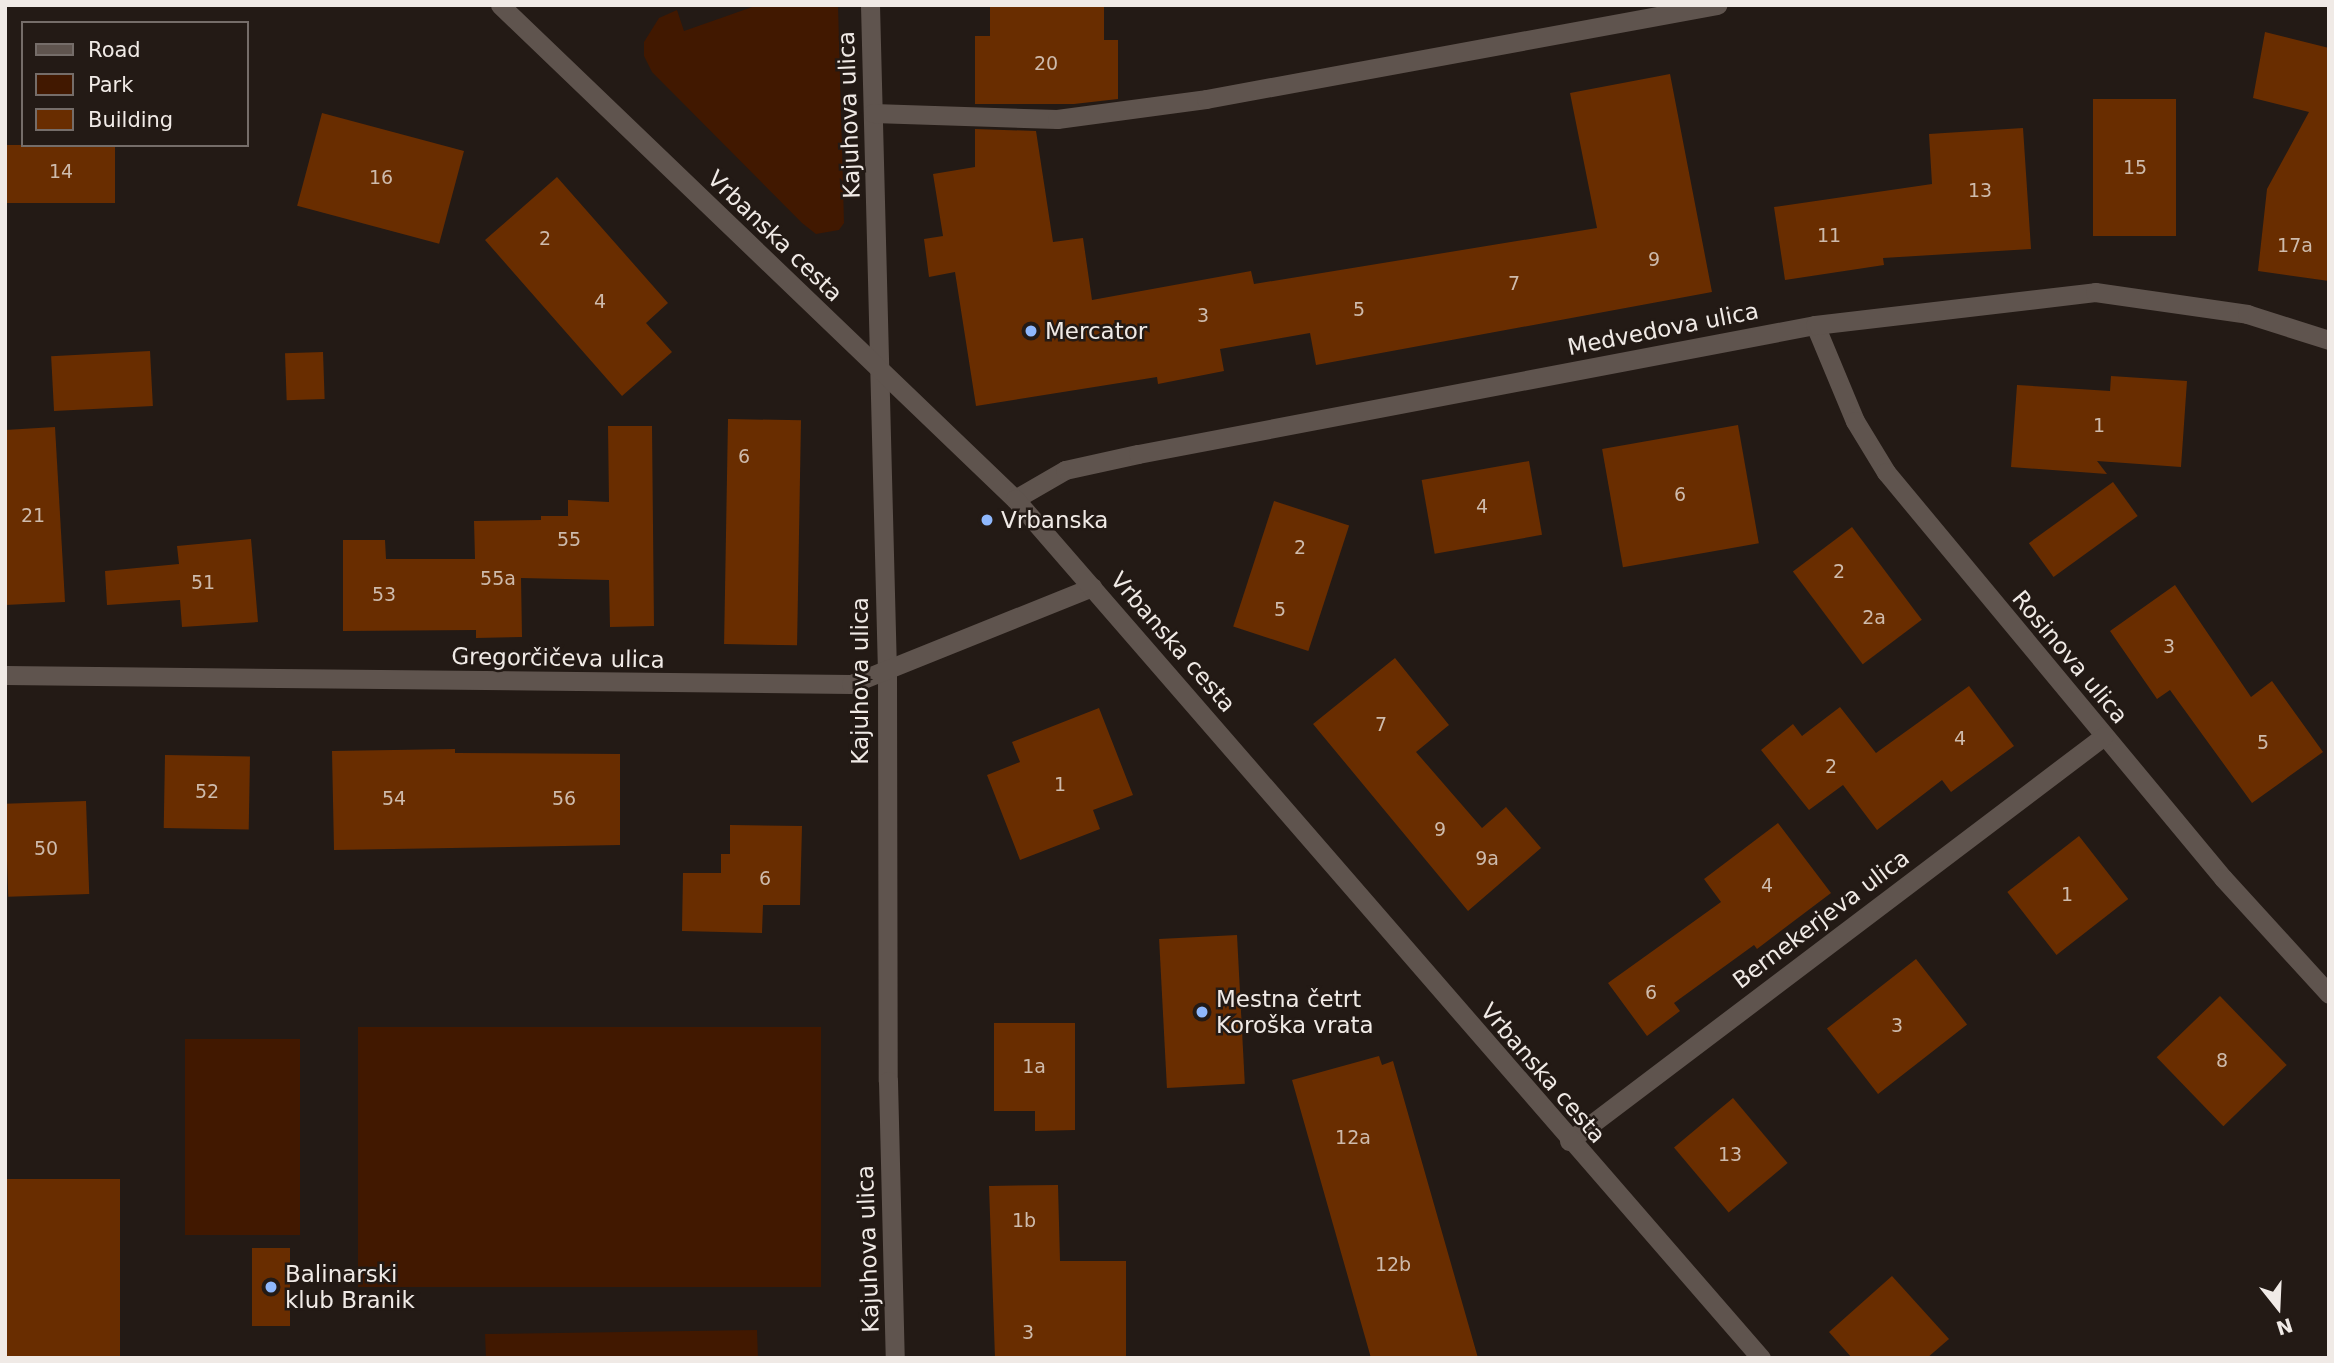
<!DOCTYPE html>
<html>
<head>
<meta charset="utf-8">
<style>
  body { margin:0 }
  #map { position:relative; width:2334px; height:1363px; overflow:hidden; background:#231a15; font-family:"DejaVu Sans",sans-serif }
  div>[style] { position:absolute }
  .green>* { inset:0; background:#411800; transform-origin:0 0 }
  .building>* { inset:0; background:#692d00; transform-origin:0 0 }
  .minor>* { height:19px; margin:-9.5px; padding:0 9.5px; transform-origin:9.5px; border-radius:9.5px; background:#5f544e }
  .tertiary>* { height:19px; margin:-9.5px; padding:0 9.5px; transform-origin:9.5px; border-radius:9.5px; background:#5f544e }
  .dots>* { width:19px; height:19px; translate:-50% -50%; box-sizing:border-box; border:4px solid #231a15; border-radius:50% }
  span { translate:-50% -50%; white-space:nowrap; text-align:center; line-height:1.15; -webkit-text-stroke:5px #231a15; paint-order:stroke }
  .number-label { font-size:19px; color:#cebbac }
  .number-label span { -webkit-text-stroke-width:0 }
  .street-label { font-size:23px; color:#f0eae6 }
  .poi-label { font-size:23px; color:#f0eae6 }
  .left { translate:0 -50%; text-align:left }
  .frame { position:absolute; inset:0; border:7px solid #f0eae6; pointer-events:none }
  .legend { position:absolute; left:21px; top:21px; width:228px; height:126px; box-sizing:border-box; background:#231a15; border:2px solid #756d69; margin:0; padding:9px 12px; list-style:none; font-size:21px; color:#f0eae6 }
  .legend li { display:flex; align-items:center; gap:14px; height:35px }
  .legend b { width:35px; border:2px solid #756d69 }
  .north { position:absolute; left:2243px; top:1272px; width:70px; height:70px; -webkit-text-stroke:5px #231a15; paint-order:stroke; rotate:162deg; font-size:19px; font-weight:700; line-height:28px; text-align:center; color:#f0eae6 }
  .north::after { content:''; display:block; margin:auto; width:24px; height:32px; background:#f0eae6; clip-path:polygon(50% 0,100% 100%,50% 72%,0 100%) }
</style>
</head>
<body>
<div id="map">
  <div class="green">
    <div style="clip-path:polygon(758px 5px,838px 5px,844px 223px,839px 230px,816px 234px,802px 223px,652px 72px,644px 56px,644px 42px,659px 18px,677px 10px,684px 31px)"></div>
    <div style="left:821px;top:1027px;width:260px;height:463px;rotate:90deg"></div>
    <div style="left:300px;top:1039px;width:196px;height:115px;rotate:90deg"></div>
    <div style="clip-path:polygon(757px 1330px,758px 1358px,486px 1358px,485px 1334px)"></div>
  </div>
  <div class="building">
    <div style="clip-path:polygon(990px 5px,1104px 5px,1104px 40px,1118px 40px,1118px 99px,1074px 104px,975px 104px,975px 36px,990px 36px)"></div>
    <div style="clip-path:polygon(2265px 32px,2329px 48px,2329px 281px,2258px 271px,2267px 189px,2309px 112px,2253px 98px)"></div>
    <div style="clip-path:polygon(1670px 74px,1712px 292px,1316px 365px,1310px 333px,1220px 349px,1224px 371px,1158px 384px,1157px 377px,976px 406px,955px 272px,929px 277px,924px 239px,943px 236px,933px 174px,975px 167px,975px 129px,1036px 131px,1053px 242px,1083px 238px,1092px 300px,1251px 271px,1254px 284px,1597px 228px,1570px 93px)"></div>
    <div style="left:2176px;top:99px;width:137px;height:83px;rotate:90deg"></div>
    <div style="left:322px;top:113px;width:147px;height:96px;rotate:15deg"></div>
    <div style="clip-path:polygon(2023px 128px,2031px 249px,1883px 258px,1884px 265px,1785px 280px,1774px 207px,1932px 184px,1929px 134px)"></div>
    <div style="left:5px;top:145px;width:110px;height:58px"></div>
    <div style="clip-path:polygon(557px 177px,668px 303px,646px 323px,672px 352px,622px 396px,485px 240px)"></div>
    <div style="left:150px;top:351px;width:55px;height:99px;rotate:87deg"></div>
    <div style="left:323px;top:352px;width:47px;height:38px;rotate:88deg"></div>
    <div style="clip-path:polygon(2111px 376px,2187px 381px,2181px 467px,2097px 461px,2107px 474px,2011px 467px,2017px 385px,2110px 391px)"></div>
    <div style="left:728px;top:419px;width:73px;height:225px;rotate:1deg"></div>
    <div style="left:1738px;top:425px;width:120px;height:138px;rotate:80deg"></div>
    <div style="clip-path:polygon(608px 426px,652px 426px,654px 626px,610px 627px,609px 580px,521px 578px,522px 637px,476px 638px,476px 630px,343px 631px,343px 540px,385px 540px,386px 559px,475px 559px,474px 521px,541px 520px,541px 516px,568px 516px,568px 500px,609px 502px)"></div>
    <div style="clip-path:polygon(55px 427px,65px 602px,5px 605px,5px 430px)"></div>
    <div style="left:1529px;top:461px;width:75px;height:109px;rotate:80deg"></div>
    <div style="left:2113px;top:482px;width:42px;height:104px;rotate:54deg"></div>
    <div style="left:1274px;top:501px;width:79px;height:132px;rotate:18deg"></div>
    <div style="left:1852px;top:527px;width:116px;height:74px;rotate:53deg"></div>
    <div style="clip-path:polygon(251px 539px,258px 622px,182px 627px,180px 600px,107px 605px,105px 571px,179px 564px,177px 546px)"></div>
    <div style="clip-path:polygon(2175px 585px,2251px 697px,2272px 681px,2323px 752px,2252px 803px,2170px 690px,2157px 699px,2110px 631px)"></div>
    <div style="clip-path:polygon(1395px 658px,1449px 725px,1416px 752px,1482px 828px,1506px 807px,1541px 848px,1468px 911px,1313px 724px)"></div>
    <div style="clip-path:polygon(1969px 686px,2014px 746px,1951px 792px,1942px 780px,1877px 830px,1843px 785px,1809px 810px,1761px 750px,1793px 724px,1802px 736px,1840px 707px,1876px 753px)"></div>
    <div style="clip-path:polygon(1099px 708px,1133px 795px,1093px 810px,1100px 829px,1020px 860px,987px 775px,1020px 762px,1012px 742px)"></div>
    <div style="clip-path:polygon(455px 749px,455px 753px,620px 754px,620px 845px,334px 850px,332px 751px)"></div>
    <div style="left:165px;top:755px;width:85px;height:73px;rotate:1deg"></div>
    <div style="left:86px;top:801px;width:93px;height:81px;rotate:88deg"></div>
    <div style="clip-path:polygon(1778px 823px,1831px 893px,1757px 949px,1754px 945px,1674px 1003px,1680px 1011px,1647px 1036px,1608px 983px,1721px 902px,1704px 879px)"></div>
    <div style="clip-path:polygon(730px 825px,802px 826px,800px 905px,763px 905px,762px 933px,682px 931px,683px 873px,721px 873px,721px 854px,730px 854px)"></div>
    <div style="left:2079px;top:836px;width:80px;height:91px;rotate:52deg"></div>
    <div style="left:1237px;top:935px;width:149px;height:78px;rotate:87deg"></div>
    <div style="left:1916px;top:959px;width:83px;height:113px;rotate:52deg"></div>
    <div style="left:2220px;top:996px;width:96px;height:88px;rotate:46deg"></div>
    <div style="clip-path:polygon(994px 1023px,1075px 1023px,1075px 1130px,1035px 1131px,1035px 1111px,994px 1111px)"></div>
    <div style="clip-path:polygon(1379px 1056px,1382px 1065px,1393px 1061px,1478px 1358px,1371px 1358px,1292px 1080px)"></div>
    <div style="left:1733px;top:1098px;width:85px;height:77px;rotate:50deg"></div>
    <div style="left:5px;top:1179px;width:115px;height:179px"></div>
    <div style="clip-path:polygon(1058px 1185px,1060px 1261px,1126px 1261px,1126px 1358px,995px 1358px,989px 1186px)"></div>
    <div style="left:252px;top:1248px;width:38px;height:78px"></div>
    <div style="clip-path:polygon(1892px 1276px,1949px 1339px,1927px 1358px,1852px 1358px,1829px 1332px)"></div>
  </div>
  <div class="minor">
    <div style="left:870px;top:5px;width:666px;rotate:88.54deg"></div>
    <div style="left:887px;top:671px;width:410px;rotate:89.9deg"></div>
    <div style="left:888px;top:1081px;width:277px;rotate:88.6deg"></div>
    <div style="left:873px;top:113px;width:184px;rotate:1.9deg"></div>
    <div style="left:1057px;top:119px;width:150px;rotate:-7.6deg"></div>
    <div style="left:1206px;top:99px;width:520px;rotate:-10.42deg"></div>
    <div style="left:1815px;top:325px;width:104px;rotate:67.4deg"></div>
    <div style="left:1855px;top:421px;width:60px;rotate:58.7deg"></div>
    <div style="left:1886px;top:472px;width:528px;rotate:50.31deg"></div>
    <div style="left:2223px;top:878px;width:157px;rotate:47.6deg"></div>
    <div style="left:1015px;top:499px;width:58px;rotate:-30.1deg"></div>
    <div style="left:1065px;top:470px;width:75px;rotate:-12.4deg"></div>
    <div style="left:1138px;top:454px;width:689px;rotate:-10.79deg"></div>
    <div style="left:1815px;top:325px;width:282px;rotate:-6.7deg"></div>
    <div style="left:2095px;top:292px;width:154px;rotate:8.2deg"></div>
    <div style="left:2247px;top:314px;width:86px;rotate:17.6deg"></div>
    <div style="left:5px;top:675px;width:846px;rotate:0.61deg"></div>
    <div style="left:851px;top:684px;width:260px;rotate:-21.9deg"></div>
    <div style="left:1569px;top:1141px;width:671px;rotate:-37.13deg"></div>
  </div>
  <div class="tertiary">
    <div style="left:500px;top:5px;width:714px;rotate:43.81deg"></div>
    <div style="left:1015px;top:499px;width:1138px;rotate:49.03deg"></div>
  </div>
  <div class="dots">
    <div style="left:1031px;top:331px;background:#8fb8fd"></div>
    <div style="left:987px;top:520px;background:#8fb8fd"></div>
    <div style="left:1202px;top:1012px;background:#8fb8fd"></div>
    <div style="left:271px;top:1287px;background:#8fb8fd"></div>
  </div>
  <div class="number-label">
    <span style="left:1046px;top:64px">20</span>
    <span style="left:2135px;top:168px">15</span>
    <span style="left:61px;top:172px">14</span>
    <span style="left:381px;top:178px">16</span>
    <span style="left:1980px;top:191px">13</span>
    <span style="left:1829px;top:236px">11</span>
    <span style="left:545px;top:239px">2</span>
    <span style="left:2295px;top:246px">17a</span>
    <span style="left:1654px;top:260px">9</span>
    <span style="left:1514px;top:284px">7</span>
    <span style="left:600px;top:302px">4</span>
    <span style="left:1359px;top:310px">5</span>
    <span style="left:1203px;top:316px">3</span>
    <span style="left:2099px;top:426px">1</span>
    <span style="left:744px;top:457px">6</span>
    <span style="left:1680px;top:495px">6</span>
    <span style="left:1482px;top:507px">4</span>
    <span style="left:33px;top:516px">21</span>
    <span style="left:569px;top:540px">55</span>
    <span style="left:1300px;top:548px">2</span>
    <span style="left:1839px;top:572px">2</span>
    <span style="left:498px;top:579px">55a</span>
    <span style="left:203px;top:583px">51</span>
    <span style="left:384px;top:595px">53</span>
    <span style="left:1280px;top:610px">5</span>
    <span style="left:1874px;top:618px">2a</span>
    <span style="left:2169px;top:647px">3</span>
    <span style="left:1381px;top:725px">7</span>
    <span style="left:1960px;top:739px">4</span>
    <span style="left:2263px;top:743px">5</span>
    <span style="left:1831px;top:767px">2</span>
    <span style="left:1060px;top:785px">1</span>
    <span style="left:207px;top:792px">52</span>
    <span style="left:394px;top:799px">54</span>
    <span style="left:564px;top:799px">56</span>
    <span style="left:1440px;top:830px">9</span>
    <span style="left:46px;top:849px">50</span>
    <span style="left:1487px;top:859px">9a</span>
    <span style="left:765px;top:879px">6</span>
    <span style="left:1767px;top:886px">4</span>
    <span style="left:2067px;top:895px">1</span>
    <span style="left:1651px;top:993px">6</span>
    <span style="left:1897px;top:1026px">3</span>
    <span style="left:2222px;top:1061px">8</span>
    <span style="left:1034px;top:1067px">1a</span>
    <span style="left:1353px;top:1138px">12a</span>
    <span style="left:1730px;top:1155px">13</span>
    <span style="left:1024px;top:1221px">1b</span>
    <span style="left:1393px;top:1265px">12b</span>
    <span style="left:1028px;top:1333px">3</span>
  </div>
  <div class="street-label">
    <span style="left:849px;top:115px;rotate:-92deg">Kajuhova ulica</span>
    <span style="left:775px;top:236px;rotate:44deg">Vrbanska cesta</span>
    <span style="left:1663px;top:329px;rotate:-11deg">Medvedova ulica</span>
    <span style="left:1173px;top:642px;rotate:49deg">Vrbanska cesta</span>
    <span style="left:2070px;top:657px;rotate:50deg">Rosinova ulica</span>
    <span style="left:558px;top:658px;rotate:1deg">Gregorčičeva ulica</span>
    <span style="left:860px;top:681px;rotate:-90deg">Kajuhova ulica</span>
    <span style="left:1821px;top:919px;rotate:-37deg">Bernekerjeva ulica</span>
    <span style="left:1543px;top:1073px;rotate:49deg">Vrbanska cesta</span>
    <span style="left:868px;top:1249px;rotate:-92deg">Kajuhova ulica</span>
  </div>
  <div class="poi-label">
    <span class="left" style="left:1045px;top:331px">Mercator</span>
    <span class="left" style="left:1001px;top:520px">Vrbanska</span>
    <span class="left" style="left:1216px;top:1012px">Mestna četrt<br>Koroška vrata</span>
    <span class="left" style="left:285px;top:1287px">Balinarski<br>klub Branik</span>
  </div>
  <div class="frame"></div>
  <ul class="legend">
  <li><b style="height:9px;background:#5f544e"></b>Road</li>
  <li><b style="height:19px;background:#411800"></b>Park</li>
  <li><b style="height:19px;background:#692d00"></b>Building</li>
  </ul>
  <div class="north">N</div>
</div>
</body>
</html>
